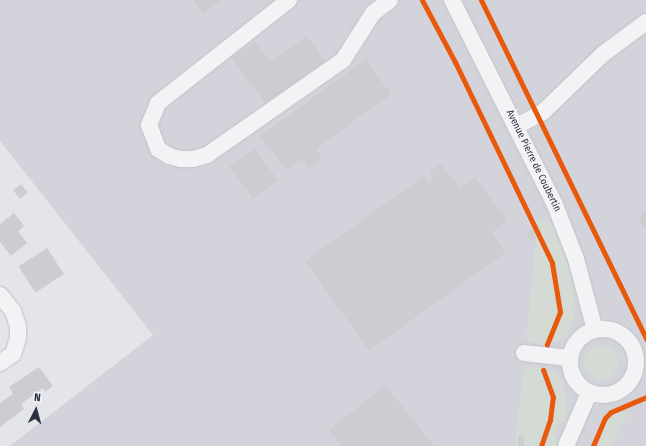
<!DOCTYPE html>
<html>
<head>
<meta charset="utf-8">
<style>
  body { margin:0 }
  #map { position:relative; width:646px; height:446px; overflow:hidden; background:#e4e5e9; font-family:"Fira Sans Condensed",sans-serif }
  div>[style] { position:absolute }
  .built>* { inset:0; background:#d3d4db }
  .green>* { inset:0; background:#d4dbd5 }
  .round { border-radius:50% }
  .building>* { inset:0; background:#cccdd1; transform-origin:0 0 }
  .roads { filter:drop-shadow(0 0 1px #c2c3c7) drop-shadow(0 0 1px #c2c3c7) }
  .minor>* { height:16px; margin:-8px; padding:0 8px; transform-origin:8px; border-radius:8px; background:#f3f3f5 }
  .minor>.ring { margin:-8px; padding:0; box-sizing:content-box; background:none; border:16px solid #f3f3f5; border-radius:50% }
  .cycleway>* { height:5px; margin:-2.5px; padding:0 2.5px; transform-origin:2.5px; border-radius:2.5px; background:#e8590c }
  span { translate:-50% -50%; white-space:nowrap; text-align:center; line-height:1.15; -webkit-text-stroke:3px #f2f3f7; paint-order:stroke }
  .street-label { font-size:10px; color:#2c3041 }
  .north { position:absolute; left:16px; top:390px; width:40px; height:40px; -webkit-text-stroke:3px #f2f3f7; paint-order:stroke; rotate:6deg; font-size:11px; font-weight:700; line-height:16px; text-align:center; color:#2c3041 }
  .north::after { content:''; display:block; margin:auto; width:14px; height:18px; background:#2c3041; clip-path:polygon(50% 0,100% 100%,50% 72%,0 100%) }
</style>
</head>
<body>
<div id="map">
  <div class="built">
    <div style="clip-path:polygon(0 0,646px 0,646px 446px,10px 446px,153px 335px,0 141px)"></div>
  </div>
  <div class="green">
    <div style="clip-path:polygon(542px 218px,551px 223px,568px 265px,574px 290px,575px 308px,573px 324px,563px 339px,544px 344px,526px 341px,536px 240px,542px 234px,536px 221px)"></div>
    <div class="round" style="left:584px;top:345px;width:34px;height:34px"></div>
    <div style="clip-path:polygon(524px 366px,551px 370px,562px 380px,567px 402px,564px 422px,558px 422px,554px 436px,558px 442px,556px 446px,515px 446px)"></div>
    <div style="clip-path:polygon(621px 412px,629px 413px,610px 446px,598px 446px,608px 419px)"></div>
  </div>
  <div class="building">
    <div style="clip-path:polygon(193px 0,222px 0,203px 14px)"></div>
    <div style="clip-path:polygon(307px 36px,325px 61px,266px 105px,232px 58px,255px 42px,270px 62px)"></div>
    <div style="clip-path:polygon(366px 59px,391px 94px,316px 149px,322px 159px,308px 168px,302px 159px,286px 170px,260px 136px)"></div>
    <div style="left:254px;top:148px;width:40px;height:31px;rotate:53deg"></div>
    <div style="clip-path:polygon(441px 164px,460px 188px,475px 177px,508px 221px,492px 232px,506px 252px,369px 351px,305px 261px,424px 176px,429px 182px,433px 178px,429px 173px)"></div>
    <div style="left:21px;top:184px;width:11px;height:10px;rotate:52deg"></div>
    <div style="clip-path:polygon(646px 211px,646px 229px,639px 221px,640px 216px)"></div>
    <div style="clip-path:polygon(14px 213px,24px 226px,18px 231px,27px 243px,11px 256px,0 242px,0 224px)"></div>
    <div style="clip-path:polygon(532px 229px,536px 237px,533px 242px,526px 233px)"></div>
    <div style="left:47px;top:248px;width:31px;height:34px;rotate:57deg"></div>
    <div style="clip-path:polygon(39px 367px,53px 386px,45px 392px,43px 388px,21px 404px,24px 409px,0 427px,0 403px,13px 394px,9px 387px)"></div>
    <div style="clip-path:polygon(385px 385px,434px 446px,341px 446px,329px 430px)"></div>
    <div style="left:518px;top:435px;width:6px;height:11px"></div>
  </div>
  <div class="roads">
    <div class="minor">
      <div style="left:289px;top:0;width:167px;rotate:141.8deg"></div>
      <div style="left:158px;top:103px;width:24px;rotate:112deg"></div>
      <div style="left:149px;top:125px;width:26px;rotate:69deg"></div>
      <div style="left:158px;top:149px;width:13px;rotate:32deg"></div>
      <div style="left:169px;top:156px;width:12px;rotate:14deg"></div>
      <div style="left:181px;top:159px;width:12px"></div>
      <div style="left:193px;top:159px;width:15px;rotate:-16deg"></div>
      <div style="left:207px;top:155px;width:166px;rotate:-34.9deg"></div>
      <div style="left:343px;top:60px;width:56px;rotate:-57.4deg"></div>
      <div style="left:373px;top:13px;width:21px;rotate:-37deg"></div>
      <div style="left:452px;top:0;width:229px;rotate:63.3deg"></div>
      <div style="left:555px;top:205px;width:58px;rotate:68.7deg"></div>
      <div style="left:576px;top:259px;width:73px;rotate:75deg"></div>
      <div style="left:517px;top:126px;width:30px;rotate:-28deg"></div>
      <div style="left:543px;top:112px;width:83px;rotate:-44deg"></div>
      <div style="left:603px;top:54px;width:54px;rotate:-36.7deg"></div>
      <div style="left:0;top:295px;width:21px;rotate:51deg"></div>
      <div style="left:13px;top:311px;width:16px;rotate:72deg"></div>
      <div style="left:18px;top:326px;width:12px;rotate:90deg"></div>
      <div style="left:18px;top:338px;width:17px;rotate:107deg"></div>
      <div style="left:13px;top:354px;width:16px;rotate:145deg"></div>
      <div class="ring" style="left:570px;top:329px;width:50px;height:50px"></div>
      <div style="left:524px;top:353px;width:45px;rotate:6.3deg"></div>
      <div style="left:566px;top:446px;width:58px;rotate:-66.5deg"></div>
    </div>
  </div>
  <div class="cycleway">
    <div style="left:422px;top:0;width:70px;rotate:62deg"></div>
    <div style="left:455px;top:62px;width:223px;rotate:64.2deg"></div>
    <div style="left:552px;top:263px;width:50px;rotate:80.7deg"></div>
    <div style="left:560px;top:312px;width:35px;rotate:112deg"></div>
    <div style="left:481px;top:0;width:377px;rotate:64deg"></div>
    <div style="left:541px;top:446px;width:28px;rotate:-71deg"></div>
    <div style="left:550px;top:420px;width:23px;rotate:-83deg"></div>
    <div style="left:553px;top:397px;width:29px;rotate:-110deg"></div>
    <div style="left:593px;top:446px;width:30px;rotate:-67deg"></div>
    <div style="left:605px;top:418px;width:8px;rotate:-45deg"></div>
    <div style="left:611px;top:412px;width:38px;rotate:-23deg"></div>
  </div>
  <div class="street-label">
    <span style="left:533px;top:161px;rotate:64deg">Avenue Pierre de Coubertin</span>
  </div>
  <div class="north">N</div>
</div>
</body>
</html>
